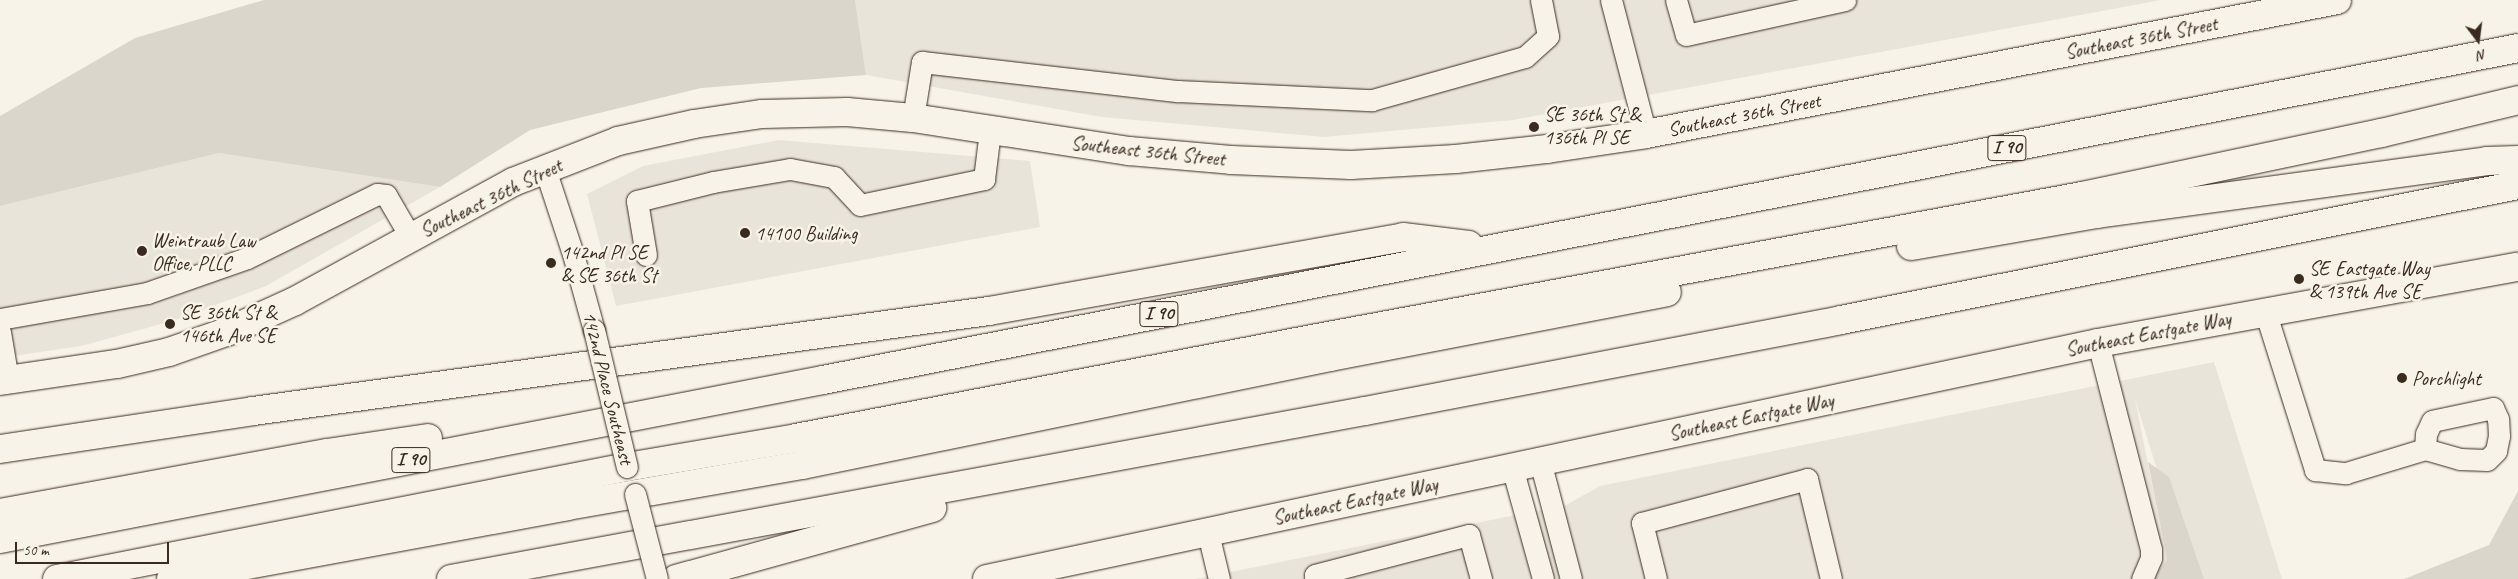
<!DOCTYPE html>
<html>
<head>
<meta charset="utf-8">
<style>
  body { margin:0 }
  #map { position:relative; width:2518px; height:579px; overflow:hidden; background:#f7f3e8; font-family:Caveat,sans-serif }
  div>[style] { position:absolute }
  .built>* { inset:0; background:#e9e4d9 }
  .green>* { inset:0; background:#dbd6cb }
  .roads { filter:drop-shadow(0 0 1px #3b2a1e) drop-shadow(0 0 1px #3b2a1e) }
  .minor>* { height:21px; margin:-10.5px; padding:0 10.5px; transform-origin:10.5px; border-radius:10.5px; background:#f7f3e8 }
  .major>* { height:28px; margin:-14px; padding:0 14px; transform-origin:14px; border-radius:14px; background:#f7f3e8 }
  .highway>* { height:28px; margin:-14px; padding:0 14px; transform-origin:14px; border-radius:14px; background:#f7f3e8 }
  .bridges { filter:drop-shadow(0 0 1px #3b2a1e) drop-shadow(0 0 1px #3b2a1e) }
  .minor-bridge>* { height:21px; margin:-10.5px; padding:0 10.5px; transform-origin:10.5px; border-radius:10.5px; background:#f7f3e8 }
  .dots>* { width:14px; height:14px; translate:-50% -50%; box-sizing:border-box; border:2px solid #f7f3e8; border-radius:50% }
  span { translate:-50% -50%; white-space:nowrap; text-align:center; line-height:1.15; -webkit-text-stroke:5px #f7f3e8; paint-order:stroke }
  .shield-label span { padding:1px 4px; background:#f7f3e8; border:1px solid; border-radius:4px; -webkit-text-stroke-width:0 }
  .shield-label { font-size:19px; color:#3b2a1e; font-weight:700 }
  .street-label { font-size:20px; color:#3b2a1e }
  .poi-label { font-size:20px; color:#3b2a1e }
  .left { translate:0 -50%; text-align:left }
  .north { position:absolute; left:2453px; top:15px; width:50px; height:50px; -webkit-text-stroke:4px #f7f3e8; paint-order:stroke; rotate:165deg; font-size:14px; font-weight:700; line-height:20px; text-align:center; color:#3b2a1e }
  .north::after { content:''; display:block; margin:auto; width:18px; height:22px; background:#3b2a1e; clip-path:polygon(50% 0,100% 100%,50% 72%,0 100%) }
  .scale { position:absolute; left:15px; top:542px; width:154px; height:22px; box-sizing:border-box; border:2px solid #3b2a1e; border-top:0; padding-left:6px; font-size:15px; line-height:18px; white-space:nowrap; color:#3b2a1e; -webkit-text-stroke:4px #f7f3e8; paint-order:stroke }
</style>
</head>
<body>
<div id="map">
  <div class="built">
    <div style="clip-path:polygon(855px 0,2161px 0,1513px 120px,1324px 137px,1102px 117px,866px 75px)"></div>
    <div style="clip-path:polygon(779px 140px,1030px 161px,1040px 227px,616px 306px,587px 194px,643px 166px)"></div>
    <div style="clip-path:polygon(219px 153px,440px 187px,266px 286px,176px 320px,81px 346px,0 358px,0 206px)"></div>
    <div style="clip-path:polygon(2214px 362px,2282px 579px,2191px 579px,2135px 399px,2167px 560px,2151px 579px,1195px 579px,1566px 505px,1600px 486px)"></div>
  </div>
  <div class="green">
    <div style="clip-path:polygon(264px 0,855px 0,866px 75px,701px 88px,530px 130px,440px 187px,219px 153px,0 206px,0 116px,135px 38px)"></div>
    <div style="clip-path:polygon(2148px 462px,2169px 477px,2204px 579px,2151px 579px,2167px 560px)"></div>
    <div style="clip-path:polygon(2518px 491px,2518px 579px,2404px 579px,2489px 545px)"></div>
  </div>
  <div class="roads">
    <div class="minor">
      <div style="left:1611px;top:0;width:138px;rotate:75.4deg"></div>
      <div style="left:1676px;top:0;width:36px;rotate:74deg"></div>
      <div style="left:1686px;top:35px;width:163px;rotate:-12.4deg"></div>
      <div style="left:913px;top:118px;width:57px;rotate:-80.9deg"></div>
      <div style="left:922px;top:62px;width:258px;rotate:6.5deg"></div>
      <div style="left:1178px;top:91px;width:194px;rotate:2.7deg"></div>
      <div style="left:1372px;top:100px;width:159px;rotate:-15.7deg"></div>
      <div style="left:1525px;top:57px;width:31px;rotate:-42deg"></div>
      <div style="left:1548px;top:36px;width:37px;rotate:-101deg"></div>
      <div style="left:545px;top:169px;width:89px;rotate:71.8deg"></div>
      <div style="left:573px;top:254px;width:79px;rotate:74.6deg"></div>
      <div style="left:646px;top:255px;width:55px;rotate:-99.5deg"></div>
      <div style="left:637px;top:201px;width:78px;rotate:-14deg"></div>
      <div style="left:713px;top:182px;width:78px;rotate:-9.6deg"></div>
      <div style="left:790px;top:169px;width:45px;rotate:10.3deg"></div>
      <div style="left:834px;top:177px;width:38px;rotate:47deg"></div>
      <div style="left:860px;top:205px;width:127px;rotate:-11.8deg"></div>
      <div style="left:984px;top:179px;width:48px;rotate:-82.9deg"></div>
      <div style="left:2265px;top:311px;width:167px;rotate:72.5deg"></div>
      <div style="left:2315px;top:470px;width:31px;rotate:6deg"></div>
      <div style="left:2346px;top:473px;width:83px;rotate:-16.9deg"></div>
      <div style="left:2425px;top:449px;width:36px;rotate:16deg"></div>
      <div style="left:2460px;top:459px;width:27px;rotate:2deg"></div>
      <div style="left:2487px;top:460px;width:13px;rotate:-45deg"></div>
      <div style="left:2496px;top:451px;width:15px;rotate:-79deg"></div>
      <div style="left:2499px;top:436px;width:17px;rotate:-93deg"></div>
      <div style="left:2498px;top:419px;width:12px;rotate:-114deg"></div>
      <div style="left:2493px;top:408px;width:62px;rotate:168deg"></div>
      <div style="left:2432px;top:421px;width:14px;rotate:115deg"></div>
      <div style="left:2426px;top:434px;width:15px;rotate:94deg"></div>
      <div style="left:0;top:319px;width:149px;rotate:-10deg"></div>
      <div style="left:147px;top:293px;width:106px;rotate:-19.3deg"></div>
      <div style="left:247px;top:258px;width:145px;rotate:-26.2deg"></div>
      <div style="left:377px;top:194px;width:9px;rotate:6deg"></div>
      <div style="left:386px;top:195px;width:50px;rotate:59.8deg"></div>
      <div style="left:0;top:332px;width:49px;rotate:80.5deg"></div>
      <div style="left:2098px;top:343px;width:213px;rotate:75.6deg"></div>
      <div style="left:2151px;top:549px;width:9px;rotate:90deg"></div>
      <div style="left:2151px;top:558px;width:23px;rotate:113deg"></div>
      <div style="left:1540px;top:461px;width:122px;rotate:75.3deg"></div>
      <div style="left:1512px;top:467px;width:116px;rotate:74.5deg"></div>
      <div style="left:1208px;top:533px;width:47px;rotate:76.6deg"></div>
      <div style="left:1316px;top:579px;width:4px;rotate:-104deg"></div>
      <div style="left:1315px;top:575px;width:159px;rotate:-14.6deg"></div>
      <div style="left:1469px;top:535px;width:46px;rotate:74.7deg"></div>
      <div style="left:1656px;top:579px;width:58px;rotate:-104deg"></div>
      <div style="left:1642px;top:523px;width:171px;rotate:-14.9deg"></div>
      <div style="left:1807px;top:479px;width:103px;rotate:76.5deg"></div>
    </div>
    <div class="major">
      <div style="left:0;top:381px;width:118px;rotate:-8.3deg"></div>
      <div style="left:117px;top:364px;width:53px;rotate:-13deg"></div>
      <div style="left:169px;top:352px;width:64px;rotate:-19.3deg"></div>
      <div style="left:229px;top:331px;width:72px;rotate:-24.4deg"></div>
      <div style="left:295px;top:301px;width:248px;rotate:-28.6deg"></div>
      <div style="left:513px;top:182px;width:113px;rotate:-21.3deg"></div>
      <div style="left:618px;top:141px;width:78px;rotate:-12.6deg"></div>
      <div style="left:694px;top:124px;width:69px;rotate:-8.4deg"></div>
      <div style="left:762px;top:114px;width:85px;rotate:-1.3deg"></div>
      <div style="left:847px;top:112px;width:66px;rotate:5.2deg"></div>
      <div style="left:913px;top:118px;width:219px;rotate:8.7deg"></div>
      <div style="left:1129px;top:151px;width:102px;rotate:5deg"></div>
      <div style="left:1231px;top:160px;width:120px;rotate:2.4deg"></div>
      <div style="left:1351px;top:165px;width:105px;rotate:-3.3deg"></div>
      <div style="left:1456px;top:159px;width:92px;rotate:-6.3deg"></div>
      <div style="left:1547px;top:149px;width:100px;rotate:-8.6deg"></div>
      <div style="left:1646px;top:134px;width:704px;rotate:-10.97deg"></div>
      <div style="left:987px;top:579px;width:1136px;rotate:-11.99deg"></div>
      <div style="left:2098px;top:343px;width:427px;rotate:-10.3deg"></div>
    </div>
    <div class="highway">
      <div style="left:1911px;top:246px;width:189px;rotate:-9.8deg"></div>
      <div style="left:2097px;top:214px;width:394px;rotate:-7.7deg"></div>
      <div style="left:2487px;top:161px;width:31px;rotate:-2deg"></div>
      <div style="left:0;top:449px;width:256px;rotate:-8.5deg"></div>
      <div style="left:253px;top:411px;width:743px;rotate:-7.74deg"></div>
      <div style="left:989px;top:311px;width:421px;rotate:-10.1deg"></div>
      <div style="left:1403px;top:237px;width:66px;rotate:6.9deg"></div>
      <div style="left:0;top:513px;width:332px;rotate:-10.4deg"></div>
      <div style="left:327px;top:453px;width:102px;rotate:-8.4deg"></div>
      <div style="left:0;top:539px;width:838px;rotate:-10.93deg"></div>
      <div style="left:823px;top:380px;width:1727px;rotate:-11.08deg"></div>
      <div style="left:57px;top:579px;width:581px;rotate:-11.12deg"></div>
      <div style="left:627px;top:467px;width:171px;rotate:-9.7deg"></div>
      <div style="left:796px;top:438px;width:525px;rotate:-10.86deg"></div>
      <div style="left:1312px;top:339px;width:783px;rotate:-10.52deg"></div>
      <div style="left:2082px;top:196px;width:306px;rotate:-11.9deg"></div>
      <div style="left:2381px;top:133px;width:141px;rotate:-13.5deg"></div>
      <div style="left:171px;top:579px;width:403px;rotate:-10.4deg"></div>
      <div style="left:567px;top:506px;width:239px;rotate:-9.9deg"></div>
      <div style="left:802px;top:465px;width:539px;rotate:-11.56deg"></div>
      <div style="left:1330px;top:357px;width:343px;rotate:-10.9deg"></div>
      <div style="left:451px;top:579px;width:929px;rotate:-10.42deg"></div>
      <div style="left:1365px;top:411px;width:485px;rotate:-10.8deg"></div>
      <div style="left:1841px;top:320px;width:690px;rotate:-11.28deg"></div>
      <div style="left:676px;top:579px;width:266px;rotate:-15.5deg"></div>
    </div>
  </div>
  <div class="bridges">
    <div class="minor-bridge">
      <div style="left:594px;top:330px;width:141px;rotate:76.5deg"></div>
      <div style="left:635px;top:494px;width:88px;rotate:75.5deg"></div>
    </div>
  </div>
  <div class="dots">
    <div style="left:1534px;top:127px;background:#3b2a1e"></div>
    <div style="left:745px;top:233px;background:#3b2a1e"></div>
    <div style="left:142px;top:251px;background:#3b2a1e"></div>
    <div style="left:551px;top:263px;background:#3b2a1e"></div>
    <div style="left:2299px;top:279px;background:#3b2a1e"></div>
    <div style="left:170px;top:324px;background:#3b2a1e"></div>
    <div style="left:2402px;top:378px;background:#3b2a1e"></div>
  </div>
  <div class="shield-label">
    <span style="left:2007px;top:148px">I 90</span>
    <span style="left:1159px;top:314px">I 90</span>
    <span style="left:411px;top:460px">I 90</span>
  </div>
  <div class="street-label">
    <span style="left:2141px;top:38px;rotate:-11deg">Southeast 36th Street</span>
    <span style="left:1744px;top:115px;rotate:-11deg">Southeast 36th Street</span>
    <span style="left:1148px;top:151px;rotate:6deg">Southeast 36th Street</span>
    <span style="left:491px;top:198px;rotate:-26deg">Southeast 36th Street</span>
    <span style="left:2148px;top:334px;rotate:-11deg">Southeast Eastgate Way</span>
    <span style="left:608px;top:388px;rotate:76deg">142nd Place Southeast</span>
    <span style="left:1751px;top:417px;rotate:-12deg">Southeast Eastgate Way</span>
    <span style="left:1355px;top:501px;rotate:-12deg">Southeast Eastgate Way</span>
  </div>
  <div class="poi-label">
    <span class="left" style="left:1544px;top:126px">SE 36th St &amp;<br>136th Pl SE</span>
    <span class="left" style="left:755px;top:233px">14100 Building</span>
    <span class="left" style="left:152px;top:252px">Weintraub Law<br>Office, PLLC</span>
    <span class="left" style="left:561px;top:264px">142nd Pl SE<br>&amp; SE 36th St</span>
    <span class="left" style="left:2309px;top:280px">SE Eastgate Way<br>&amp; 139th Ave SE</span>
    <span class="left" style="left:180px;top:324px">SE 36th St &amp;<br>146th Ave SE</span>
    <span class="left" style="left:2412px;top:378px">Porchlight</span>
  </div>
  <div class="north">N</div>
  <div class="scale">50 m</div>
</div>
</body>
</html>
